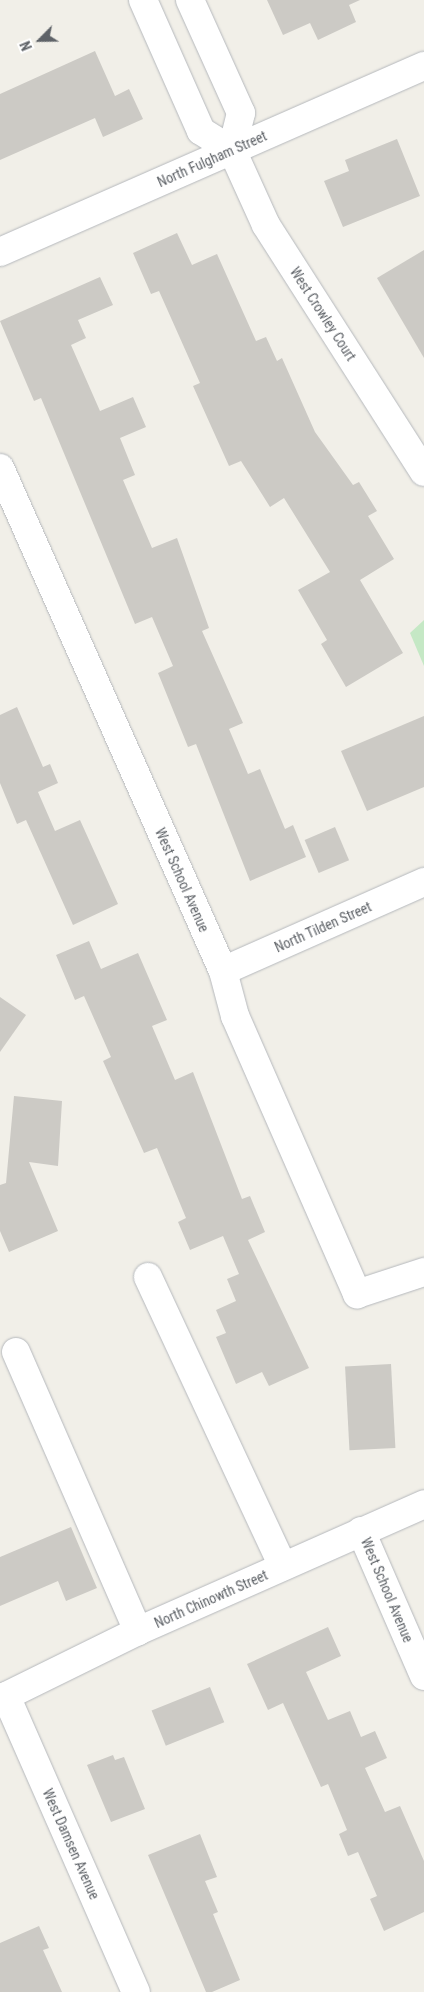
<!DOCTYPE html>
<html>
<head>
<meta charset="utf-8">
<style>
  body { margin:0 }
  #map { position:relative; width:424px; height:1992px; overflow:hidden; background:#f1efe8; font-family:"Roboto Condensed",sans-serif }
  div>[style] { position:absolute }
  .green>* { inset:0; background:#c5e8c5 }
  .building>* { inset:0; background:#cccac5; transform-origin:0 0 }
  .roads { filter:drop-shadow(0 0 1px #b5b8bc) drop-shadow(0 0 1px #b5b8bc) }
  .minor>* { height:28px; margin:-14px; padding:0 14px; transform-origin:14px; border-radius:14px; background:#fff }
  span { translate:-50% -50%; white-space:nowrap; text-align:center; line-height:1.15; -webkit-text-stroke:5px #fff; paint-order:stroke }
  .street-label { font-size:14px; color:#5f6368 }
  .north { position:absolute; left:15px; top:15px; width:50px; height:50px; -webkit-text-stroke:4px #fff; paint-order:stroke; rotate:247deg; font-size:14px; font-weight:700; line-height:20px; text-align:center; color:#5f6368 }
  .north::after { content:''; display:block; margin:auto; width:18px; height:22px; background:#5f6368; clip-path:polygon(50% 0,100% 100%,50% 72%,0 100%) }
</style>
</head>
<body>
<div id="map">
  <div class="green">
    <div style="clip-path:polygon(424px 620px,424px 666px,410px 633px)"></div>
  </div>
  <div class="building">
    <div style="clip-path:polygon(267px 0,360px 0,349px 5px,356px 22px,318px 40px,310px 23px,283px 35px)"></div>
    <div style="clip-path:polygon(95px 51px,115px 96px,129px 89px,143px 119px,103px 137px,95px 118px,0 160px,0 94px)"></div>
    <div style="clip-path:polygon(397px 139px,420px 196px,343px 227px,324px 181px,349px 171px,345px 160px)"></div>
    <div style="clip-path:polygon(177px 233px,192px 265px,217px 254px,256px 341px,266px 337px,277px 361px,282px 358px,315px 432px,353px 485px,359px 482px,377px 511px,368px 516px,394px 559px,360px 580px,403px 653px,346px 687px,321px 644px,327px 640px,298px 590px,330px 572px,284px 498px,270px 507px,241px 461px,229px 466px,193px 386px,200px 383px,159px 291px,151px 294px,133px 253px)"></div>
    <div style="clip-path:polygon(424px 250px,424px 358px,377px 278px)"></div>
    <div style="clip-path:polygon(100px 277px,113px 305px,78px 320px,86px 338px,71px 345px,100px 411px,133px 397px,146px 427px,120px 438px,135px 475px,123px 480px,152px 548px,177px 538px,209px 628px,202px 631px,243px 723px,229px 729px,248px 774px,260px 769px,285px 829px,293px 825px,306px 857px,250px 881px,196px 744px,188px 747px,158px 673px,173px 666px,152px 617px,135px 624px,41px 398px,34px 401px,0 321px)"></div>
    <div style="clip-path:polygon(17px 707px,43px 767px,50px 764px,58px 783px,38px 792px,55px 831px,80px 820px,118px 904px,73px 925px,26px 820px,17px 824px,0 783px,0 715px)"></div>
    <div style="clip-path:polygon(424px 716px,424px 787px,367px 811px,341px 751px)"></div>
    <div style="left:335px;top:827px;width:36px;height:33px;rotate:67deg"></div>
    <div style="clip-path:polygon(89px 941px,101px 969px,138px 953px,167px 1020px,152px 1026px,175px 1080px,193px 1072px,242px 1199px,250px 1196px,265px 1232px,248px 1240px,309px 1368px,269px 1386px,262px 1372px,236px 1384px,216px 1337px,226px 1333px,216px 1310px,236px 1301px,227px 1279px,239px 1274px,223px 1236px,190px 1250px,178px 1222px,186px 1218px,157px 1148px,144px 1153px,103px 1061px,111px 1057px,84px 996px,75px 1000px,56px 955px)"></div>
    <div style="clip-path:polygon(0 997px,26px 1015px,0 1052px)"></div>
    <div style="clip-path:polygon(14px 1096px,62px 1101px,58px 1166px,29px 1162px,58px 1231px,9px 1252px,0 1231px,0 1185px,6px 1183px)"></div>
    <div style="left:391px;top:1364px;width:84px;height:46px;rotate:87deg"></div>
    <div style="clip-path:polygon(71px 1527px,97px 1588px,66px 1601px,58px 1581px,0 1606px,0 1557px)"></div>
    <div style="clip-path:polygon(328px 1627px,341px 1656px,306px 1672px,328px 1720px,350px 1711px,361px 1737px,375px 1731px,387px 1758px,365px 1768px,385px 1812px,400px 1806px,424px 1861px,424px 1912px,384px 1931px,370px 1899px,377px 1896px,358px 1852px,348px 1856px,339px 1834px,347px 1830px,328px 1784px,321px 1787px,283px 1703px,268px 1710px,247px 1664px)"></div>
    <div style="left:210px;top:1687px;width:38px;height:63px;rotate:68deg"></div>
    <div style="clip-path:polygon(113px 1755px,115px 1760px,124px 1757px,145px 1809px,111px 1822px,87px 1765px)"></div>
    <div style="clip-path:polygon(200px 1834px,217px 1877px,205px 1881px,218px 1912px,213px 1914px,240px 1980px,212px 1992px,206px 1992px,148px 1855px)"></div>
    <div style="clip-path:polygon(39px 1926px,49px 1948px,43px 1950px,62px 1992px,0 1992px,0 1943px)"></div>
  </div>
  <div class="roads">
    <div class="minor">
      <div style="left:143px;top:0;width:143px;rotate:66.1deg"></div>
      <div style="left:201px;top:131px;width:36px;rotate:32deg"></div>
      <div style="left:232px;top:150px;width:82px;rotate:65.6deg"></div>
      <div style="left:266px;top:225px;width:293px;rotate:57.4deg"></div>
      <div style="left:190px;top:0;width:124px;rotate:65.7deg"></div>
      <div style="left:241px;top:113px;width:38px;rotate:104deg"></div>
      <div style="left:0;top:252px;width:463px;rotate:-23.7deg"></div>
      <div style="left:0;top:468px;width:550px;rotate:66.09deg"></div>
      <div style="left:223px;top:971px;width:47px;rotate:75.1deg"></div>
      <div style="left:235px;top:1016px;width:304px;rotate:66.3deg"></div>
      <div style="left:357px;top:1294px;width:71px;rotate:-18.2deg"></div>
      <div style="left:223px;top:971px;width:220px;rotate:-23.9deg"></div>
      <div style="left:148px;top:1277px;width:319px;rotate:65deg"></div>
      <div style="left:16px;top:1352px;width:305px;rotate:66.4deg"></div>
      <div style="left:361px;top:1531px;width:158px;rotate:66.5deg"></div>
      <div style="left:6px;top:1696px;width:323px;rotate:66.3deg"></div>
      <div style="left:0;top:1699px;width:154px;rotate:-26.2deg"></div>
      <div style="left:138px;top:1631px;width:313px;rotate:-23.9deg"></div>
    </div>
  </div>
  <div class="street-label">
    <span style="left:212px;top:159px;rotate:-24deg">North Fulgham Street</span>
    <span style="left:323px;top:314px;rotate:57deg">West Crowley Court</span>
    <span style="left:182px;top:880px;rotate:66deg">West School Avenue</span>
    <span style="left:323px;top:927px;rotate:-24deg">North Tilden Street</span>
    <span style="left:387px;top:1590px;rotate:67deg">West School Avenue</span>
    <span style="left:211px;top:1599px;rotate:-24deg">North Chinowth Street</span>
    <span style="left:71px;top:1844px;rotate:66deg">West Damsen Avenue</span>
  </div>
  <div class="north">N</div>
</div>
</body>
</html>
